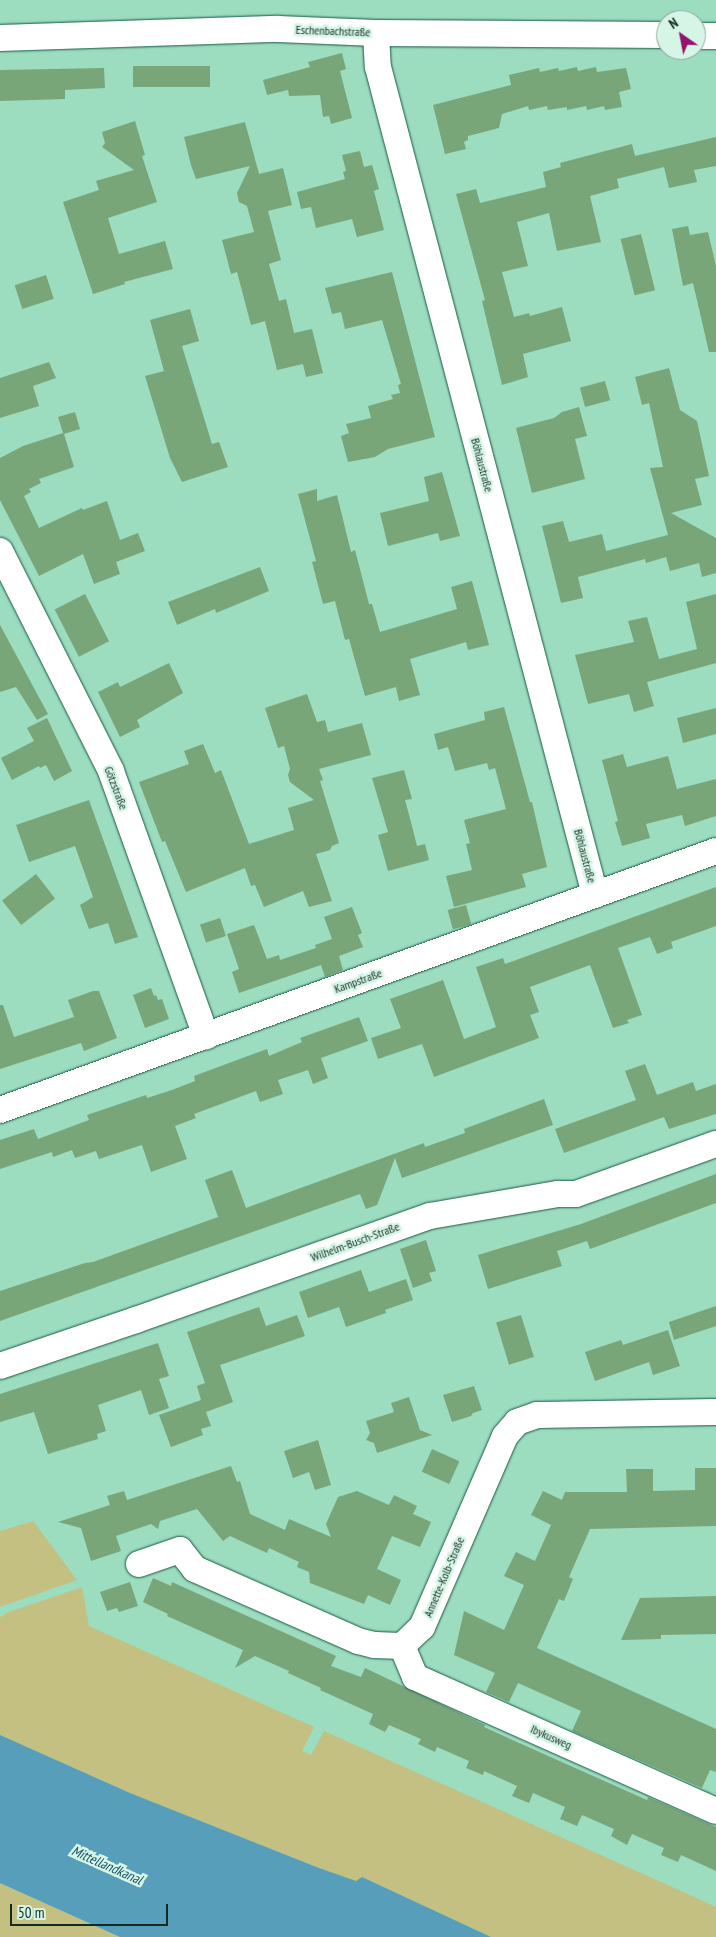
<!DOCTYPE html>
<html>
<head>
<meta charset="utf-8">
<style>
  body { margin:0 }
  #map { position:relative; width:716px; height:1937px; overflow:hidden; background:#9cdcbf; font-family:"PT Sans Narrow",sans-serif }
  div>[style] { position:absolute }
  .green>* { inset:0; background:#c4c082 }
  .water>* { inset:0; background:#569eb9 }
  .building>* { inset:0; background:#78a679; transform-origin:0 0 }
  .roads { filter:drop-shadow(0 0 1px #175942) drop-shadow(0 0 1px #175942) }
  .minor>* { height:26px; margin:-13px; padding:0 13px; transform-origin:13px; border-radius:13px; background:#fff }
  span { translate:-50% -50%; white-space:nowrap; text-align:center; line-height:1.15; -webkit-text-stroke:5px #d6f5e6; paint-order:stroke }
  .street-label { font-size:12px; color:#122c21 }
  .water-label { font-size:14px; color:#165266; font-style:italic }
  .north { position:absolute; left:656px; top:10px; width:50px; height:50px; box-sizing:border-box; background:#d6f5e6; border:1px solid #88a597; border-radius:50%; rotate:327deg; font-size:14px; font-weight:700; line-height:20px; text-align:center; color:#122c21 }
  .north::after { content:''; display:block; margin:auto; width:18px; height:22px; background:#95136c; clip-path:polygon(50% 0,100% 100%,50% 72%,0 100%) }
  .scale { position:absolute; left:10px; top:1904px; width:158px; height:22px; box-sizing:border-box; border:2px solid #122c21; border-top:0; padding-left:6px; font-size:15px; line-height:18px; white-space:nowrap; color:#122c21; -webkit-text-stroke:4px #d6f5e6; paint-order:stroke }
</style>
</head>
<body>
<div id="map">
  <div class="green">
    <div style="clip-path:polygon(33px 1521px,77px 1580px,0 1607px,0 1531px)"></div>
    <div style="clip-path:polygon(82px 1587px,89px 1626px,314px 1727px,302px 1751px,311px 1755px,324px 1731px,659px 1881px,716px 1907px,716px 1937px,491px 1937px,362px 1877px,356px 1882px,319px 1868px,130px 1793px,0 1735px,0 1616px,2px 1617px,6px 1613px)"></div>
    <div style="clip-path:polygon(0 1883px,120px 1937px,0 1937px)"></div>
  </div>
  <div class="water">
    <div style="clip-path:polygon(0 1735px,130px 1793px,319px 1868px,356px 1881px,362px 1877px,491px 1937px,120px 1937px,0 1883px)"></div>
  </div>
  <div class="building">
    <div style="clip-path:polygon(342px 53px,346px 69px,340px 71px,352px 118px,331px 124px,329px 116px,323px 117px,320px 95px,289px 96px,288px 90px,267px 95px,263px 80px,310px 67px,308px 62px)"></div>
    <div style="left:210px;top:66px;width:21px;height:77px;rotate:90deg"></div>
    <div style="clip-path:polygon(577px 67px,578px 71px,596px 67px,597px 72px,626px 68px,631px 89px,619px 92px,622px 107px,605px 110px,604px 106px,587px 110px,586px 106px,567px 110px,567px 107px,548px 110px,547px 106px,529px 110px,528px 106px,502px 114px,499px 128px,468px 136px,468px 140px,464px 142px,466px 149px,445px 154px,433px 105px,511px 85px,509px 75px,539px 68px,540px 72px,558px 68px,559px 71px)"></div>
    <div style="clip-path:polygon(104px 68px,105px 88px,65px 90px,65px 99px,0 101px,0 70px)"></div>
    <div style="clip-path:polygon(135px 121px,145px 155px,142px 156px,157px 202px,108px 218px,119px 254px,165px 241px,173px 269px,124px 282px,125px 284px,93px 294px,63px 202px,99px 190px,96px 181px,134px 170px,102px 147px,105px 143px,102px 132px)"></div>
    <div style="clip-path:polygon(245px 122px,259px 174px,283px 168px,292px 205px,268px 211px,281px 260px,269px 264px,279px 301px,286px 299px,294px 333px,312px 329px,323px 373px,306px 377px,303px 364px,277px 370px,265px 321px,251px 325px,237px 272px,231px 274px,222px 240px,254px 232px,247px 206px,239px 202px,237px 193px,250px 166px,196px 179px,191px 165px,184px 137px)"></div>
    <div style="clip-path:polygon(716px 137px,716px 166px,694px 170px,697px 182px,669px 188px,664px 167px,617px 179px,619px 188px,590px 196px,601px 242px,557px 251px,549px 213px,517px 222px,528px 266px,502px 272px,514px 317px,529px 313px,530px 316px,562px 307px,571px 341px,523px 354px,528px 377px,502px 385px,482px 301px,485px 300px,456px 194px,476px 189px,480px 203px,546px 187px,543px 172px,561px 167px,560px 163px,632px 144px,635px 156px)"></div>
    <div style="clip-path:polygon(360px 151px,364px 167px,372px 165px,379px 189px,374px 191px,384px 230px,357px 237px,352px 219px,316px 228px,311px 207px,301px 209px,297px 192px,345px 179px,343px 172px,346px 171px,342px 155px)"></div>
    <div style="clip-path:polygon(688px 226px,690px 235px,708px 232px,716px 266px,716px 352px,709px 352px,693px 283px,683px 286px,672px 229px)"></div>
    <div style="left:641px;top:234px;width:58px;height:21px;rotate:76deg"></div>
    <div style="clip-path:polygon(392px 272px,435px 437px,388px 449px,375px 457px,348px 462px,341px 436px,349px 433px,346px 424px,371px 418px,368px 406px,393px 399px,391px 395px,400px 393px,398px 385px,401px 384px,382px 320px,345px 329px,341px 312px,332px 314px,325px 288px)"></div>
    <div style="left:46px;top:275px;width:25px;height:33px;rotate:72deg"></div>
    <div style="clip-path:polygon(190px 309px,199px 341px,182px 346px,212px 444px,219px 442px,228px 467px,182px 482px,170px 458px,145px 376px,164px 371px,150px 320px)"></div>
    <div style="clip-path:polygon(49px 362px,56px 378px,33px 386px,39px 406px,0 418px,0 378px)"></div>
    <div style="clip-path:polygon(669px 368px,680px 410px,697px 421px,709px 476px,695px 479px,702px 505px,671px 513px,716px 538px,716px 573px,702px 577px,699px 563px,670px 571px,666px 557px,646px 563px,645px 559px,578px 577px,583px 598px,561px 603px,542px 526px,563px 521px,569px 542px,602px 534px,606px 551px,668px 535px,650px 468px,663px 467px,649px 403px,642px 405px,635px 377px)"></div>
    <div style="left:605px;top:381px;width:20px;height:26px;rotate:75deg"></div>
    <div style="clip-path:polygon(579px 407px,587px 436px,575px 439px,585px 479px,532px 493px,516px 428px,554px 418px,562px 412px)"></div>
    <div style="clip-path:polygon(75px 412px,80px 429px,64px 434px,74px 467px,39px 479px,41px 483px,29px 489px,31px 492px,24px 496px,39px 528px,82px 508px,83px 510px,107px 501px,120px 540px,138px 533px,145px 551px,116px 562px,120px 574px,94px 584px,83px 554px,39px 576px,0 500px,0 458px,23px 446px,63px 433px,58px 417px)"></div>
    <div style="clip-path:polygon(442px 472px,460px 536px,440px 541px,438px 533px,388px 546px,380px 513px,429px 501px,424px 477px)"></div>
    <div style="clip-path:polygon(317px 489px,317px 501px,337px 495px,351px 552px,355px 550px,369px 604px,372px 604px,380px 632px,457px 609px,451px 587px,472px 581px,489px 645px,468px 650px,466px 642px,410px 659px,420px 695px,399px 701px,396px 687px,365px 696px,349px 639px,345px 640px,335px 601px,323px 604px,312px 562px,316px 561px,298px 494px)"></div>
    <div style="clip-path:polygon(260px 567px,269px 591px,216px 613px,215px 609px,177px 625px,168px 602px)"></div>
    <div style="left:85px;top:594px;width:53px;height:34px;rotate:63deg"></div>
    <div style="clip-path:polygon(716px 594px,716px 663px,647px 682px,654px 706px,634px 712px,629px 694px,588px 704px,575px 655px,634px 642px,628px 621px,647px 617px,659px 659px,697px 649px,686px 602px)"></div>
    <div style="clip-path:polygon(0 625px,48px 714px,37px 720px,16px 687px,0 692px)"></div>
    <div style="clip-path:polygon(169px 663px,183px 693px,137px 720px,140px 727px,120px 737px,98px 692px,118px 682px,120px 687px)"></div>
    <div style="clip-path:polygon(307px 694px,317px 722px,325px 720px,328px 732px,362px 723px,371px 755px,319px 769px,323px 780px,320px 781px,339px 843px,332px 846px,330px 850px,316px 854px,332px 901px,309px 907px,303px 891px,264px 907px,255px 885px,251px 886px,245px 868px,186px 892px,165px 841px,162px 842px,139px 782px,189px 764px,184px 751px,203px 744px,215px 773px,221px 770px,249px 844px,294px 830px,288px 808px,314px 800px,290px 782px,288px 775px,290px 769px,284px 746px,278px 748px,265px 708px)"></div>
    <div style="clip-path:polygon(504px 707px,530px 802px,532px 802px,547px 867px,522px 874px,526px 887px,454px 907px,446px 876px,472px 870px,466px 844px,470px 843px,464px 820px,506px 809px,495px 768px,489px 770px,487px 763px,455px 771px,448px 747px,438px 750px,434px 734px,485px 720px,484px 712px)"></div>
    <div style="clip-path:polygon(716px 708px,716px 734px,683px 743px,677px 718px)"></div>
    <div style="clip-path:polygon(47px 718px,72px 771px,54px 781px,46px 765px,40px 768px,39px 766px,12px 780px,1px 758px,34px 741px,27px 728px)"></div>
    <div style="clip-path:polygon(623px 754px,627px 767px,668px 756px,677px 789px,716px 779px,716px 816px,685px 826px,682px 815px,646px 824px,650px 838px,622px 846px,615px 822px,618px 821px,602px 760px)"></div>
    <div style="clip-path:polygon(404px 770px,412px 799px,405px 800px,412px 826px,417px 846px,425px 844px,429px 860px,388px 871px,378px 835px,388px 832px,372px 778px)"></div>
    <div style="clip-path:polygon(89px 800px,138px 937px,115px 944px,108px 923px,89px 929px,80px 905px,93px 897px,75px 846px,29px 862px,16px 825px)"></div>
    <div style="left:36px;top:874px;width:31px;height:43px;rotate:52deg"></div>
    <div style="clip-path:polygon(716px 887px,716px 926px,671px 942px,673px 948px,657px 954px,650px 937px,618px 948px,642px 1015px,627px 1020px,629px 1023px,613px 1028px,590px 965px,530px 987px,539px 1012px,530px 1015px,539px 1038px,434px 1077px,422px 1044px,378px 1059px,371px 1038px,401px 1028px,390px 999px,443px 980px,464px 1039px,496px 1027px,476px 967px,503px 958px,505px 964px)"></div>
    <div style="left:466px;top:905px;width:20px;height:19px;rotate:75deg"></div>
    <div style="clip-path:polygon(352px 907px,362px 933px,358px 935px,363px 947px,339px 956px,343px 970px,325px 977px,321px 965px,239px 993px,232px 972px,239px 969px,227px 934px,254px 925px,267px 959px,279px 955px,280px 960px,316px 948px,315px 945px,332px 939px,324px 917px)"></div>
    <div style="left:220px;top:918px;width:19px;height:21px;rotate:72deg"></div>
    <div style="clip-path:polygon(151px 988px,154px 996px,156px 995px,158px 1000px,162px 999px,169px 1019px,145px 1028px,133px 995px)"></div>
    <div style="clip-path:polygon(93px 991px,99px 991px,117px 1038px,84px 1051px,81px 1043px,0 1069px,0 1005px,3px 1005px,14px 1037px,74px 1017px,68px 1000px)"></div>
    <div style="clip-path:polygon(359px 1017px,368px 1041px,321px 1058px,328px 1078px,313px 1084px,308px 1070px,278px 1080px,283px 1094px,260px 1102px,256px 1091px,194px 1114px,196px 1118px,175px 1126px,187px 1159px,151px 1172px,142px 1145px,99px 1159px,96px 1151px,75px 1158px,72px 1150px,53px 1157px,52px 1152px,0 1169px,0 1140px,34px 1129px,38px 1139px,89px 1120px,87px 1115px,146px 1095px,147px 1098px,172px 1090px,195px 1081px,194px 1076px,267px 1049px,269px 1056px,302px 1042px,300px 1038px)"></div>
    <div style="clip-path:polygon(645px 1064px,657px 1095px,693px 1082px,696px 1091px,716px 1084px,716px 1114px,669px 1129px,664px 1117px,564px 1153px,555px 1129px,636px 1100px,625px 1071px)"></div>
    <div style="clip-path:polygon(544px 1099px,553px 1125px,402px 1178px,395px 1158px,377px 1205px,366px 1209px,360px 1194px,0 1321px,0 1291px,85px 1263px,93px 1262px,218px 1217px,205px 1180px,232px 1170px,246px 1208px,424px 1143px,425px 1147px,465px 1133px,464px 1129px)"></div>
    <div style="clip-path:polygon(716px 1174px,716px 1203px,590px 1249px,587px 1241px,557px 1251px,562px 1266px,488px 1289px,478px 1255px,581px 1224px)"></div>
    <div style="clip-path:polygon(426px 1240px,436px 1271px,429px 1273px,432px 1281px,413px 1288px,400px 1249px)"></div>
    <div style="clip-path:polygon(361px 1270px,369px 1292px,406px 1279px,413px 1300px,385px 1310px,386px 1313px,346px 1327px,339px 1307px,308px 1318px,299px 1292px)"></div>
    <div style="clip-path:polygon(716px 1306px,716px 1326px,674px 1340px,669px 1322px)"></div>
    <div style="clip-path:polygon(259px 1307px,266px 1326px,297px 1315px,305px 1336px,220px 1365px,233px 1402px,206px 1412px,211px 1426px,201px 1429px,203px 1435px,171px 1447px,159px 1415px,201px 1400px,197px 1386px,205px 1383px,187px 1332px)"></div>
    <div style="left:521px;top:1315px;width:44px;height:26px;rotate:73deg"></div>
    <div style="clip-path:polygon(668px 1330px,680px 1366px,653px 1375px,649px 1362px,595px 1381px,585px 1352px,621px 1340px,623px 1345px)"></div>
    <div style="clip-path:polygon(158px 1343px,169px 1376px,159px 1379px,169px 1408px,149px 1415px,141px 1390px,98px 1405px,106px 1431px,97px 1434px,98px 1439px,48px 1454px,34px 1412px,0 1422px,0 1394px)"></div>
    <div style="clip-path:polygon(474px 1386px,482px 1410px,473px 1413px,471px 1416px,452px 1422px,443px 1395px)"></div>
    <div style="clip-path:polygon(409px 1397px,420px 1430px,432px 1435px,377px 1453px,374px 1443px,366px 1440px,370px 1433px,366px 1421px,394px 1412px,391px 1403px)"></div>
    <div style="clip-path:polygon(318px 1440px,331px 1485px,315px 1490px,309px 1472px,293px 1478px,284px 1451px)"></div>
    <div style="left:432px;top:1449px;width:30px;height:25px;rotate:24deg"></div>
    <div style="clip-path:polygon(231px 1466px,237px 1482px,240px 1481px,250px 1514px,285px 1530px,289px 1519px,331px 1537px,326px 1524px,338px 1497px,357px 1491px,389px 1505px,394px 1495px,417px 1506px,413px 1514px,431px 1522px,420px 1547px,392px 1536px,377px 1569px,401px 1580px,390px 1605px,368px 1595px,364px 1604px,310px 1583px,309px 1572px,297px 1567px,299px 1562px,269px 1548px,267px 1553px,230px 1536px,223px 1541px,197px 1509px,160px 1521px,158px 1529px,151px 1524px,116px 1536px,121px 1551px,91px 1561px,81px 1528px,58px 1522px,110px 1505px,107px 1496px,124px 1491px,127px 1500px)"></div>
    <div style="clip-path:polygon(695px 1468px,716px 1468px,716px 1526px,590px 1529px,569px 1577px,573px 1579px,564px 1601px,559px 1599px,537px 1648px,716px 1729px,716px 1772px,710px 1770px,702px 1788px,572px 1731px,581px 1711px,518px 1683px,509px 1702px,486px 1692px,495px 1673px,454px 1655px,464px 1611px,504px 1630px,524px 1585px,504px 1576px,516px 1552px,535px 1561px,551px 1525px,531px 1515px,543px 1491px,562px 1500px,565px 1492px,627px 1492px,626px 1469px,653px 1469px,653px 1491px,695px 1490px)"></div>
    <div style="clip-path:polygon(153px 1578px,171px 1586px,172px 1582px,336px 1656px,331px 1666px,361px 1677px,365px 1668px,485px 1725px,484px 1727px,517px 1742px,647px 1800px,648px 1797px,716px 1827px,716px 1871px,681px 1855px,678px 1862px,661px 1855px,664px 1848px,632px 1834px,627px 1845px,611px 1836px,614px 1829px,582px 1815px,577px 1826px,560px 1819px,565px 1807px,533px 1793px,529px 1803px,512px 1796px,517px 1786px,484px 1771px,483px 1775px,466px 1768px,469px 1761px,437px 1747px,435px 1752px,418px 1744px,421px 1739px,389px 1725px,385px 1732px,369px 1724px,373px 1714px,320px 1690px,321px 1688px,288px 1673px,289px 1671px,255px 1656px,235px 1668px,243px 1650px,167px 1616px,168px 1614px,143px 1602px)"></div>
    <div style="clip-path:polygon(130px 1582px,138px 1606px,119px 1612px,117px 1608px,107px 1611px,100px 1592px)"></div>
    <div style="clip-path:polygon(716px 1596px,716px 1634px,661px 1635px,661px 1639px,621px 1640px,640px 1598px)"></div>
  </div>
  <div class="roads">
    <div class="minor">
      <div style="left:376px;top:33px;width:34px;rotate:87deg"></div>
      <div style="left:378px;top:67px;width:856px;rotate:75.31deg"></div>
      <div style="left:696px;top:36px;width:20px"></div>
      <div style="left:0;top:38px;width:278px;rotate:-1.9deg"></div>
      <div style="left:278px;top:29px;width:98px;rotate:2.3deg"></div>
      <div style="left:376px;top:33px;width:290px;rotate:0.4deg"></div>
      <div style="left:0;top:551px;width:246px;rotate:63.2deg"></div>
      <div style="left:111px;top:771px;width:282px;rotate:70.3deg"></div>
      <div style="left:0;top:1110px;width:761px;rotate:-19.89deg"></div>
      <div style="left:0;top:1366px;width:144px;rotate:-18.7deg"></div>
      <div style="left:136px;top:1320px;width:312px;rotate:-19.5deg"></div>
      <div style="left:430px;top:1216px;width:130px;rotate:-9.8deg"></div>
      <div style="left:558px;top:1194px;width:18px"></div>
      <div style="left:576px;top:1194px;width:149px;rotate:-19.7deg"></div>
      <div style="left:139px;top:1564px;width:43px;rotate:-18.9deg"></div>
      <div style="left:180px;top:1550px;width:24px;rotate:52deg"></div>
      <div style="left:195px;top:1569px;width:178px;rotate:23.8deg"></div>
      <div style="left:358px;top:1641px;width:16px;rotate:14deg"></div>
      <div style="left:374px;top:1645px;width:28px;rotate:2deg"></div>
      <div style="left:402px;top:1646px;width:28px;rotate:-44deg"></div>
      <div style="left:422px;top:1627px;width:208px;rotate:-66.5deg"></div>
      <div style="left:505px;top:1436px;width:18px;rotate:-49deg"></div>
      <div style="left:517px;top:1422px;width:21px;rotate:-19deg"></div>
      <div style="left:537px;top:1415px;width:179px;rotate:-1deg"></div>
      <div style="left:402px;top:1646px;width:34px;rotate:67deg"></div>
      <div style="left:415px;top:1677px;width:329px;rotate:24deg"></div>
    </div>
  </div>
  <div class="street-label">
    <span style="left:333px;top:31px;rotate:2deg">Eschenbachstraße</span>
    <span style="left:482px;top:465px;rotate:75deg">Böhlaustraße</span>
    <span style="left:116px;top:788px;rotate:69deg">Götzstraße</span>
    <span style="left:585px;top:856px;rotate:75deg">Böhlaustraße</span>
    <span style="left:358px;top:981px;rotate:-20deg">Kampstraße</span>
    <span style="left:355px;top:1242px;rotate:-20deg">Wilhelm-Busch-Straße</span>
    <span style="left:444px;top:1577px;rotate:-67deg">Annette-Kolb-Straße</span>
    <span style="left:551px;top:1737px;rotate:24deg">Ibykusweg</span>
  </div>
  <div class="water-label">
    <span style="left:107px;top:1865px;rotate:24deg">Mittellandkanal</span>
  </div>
  <div class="north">N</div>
  <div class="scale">50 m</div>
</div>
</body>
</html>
